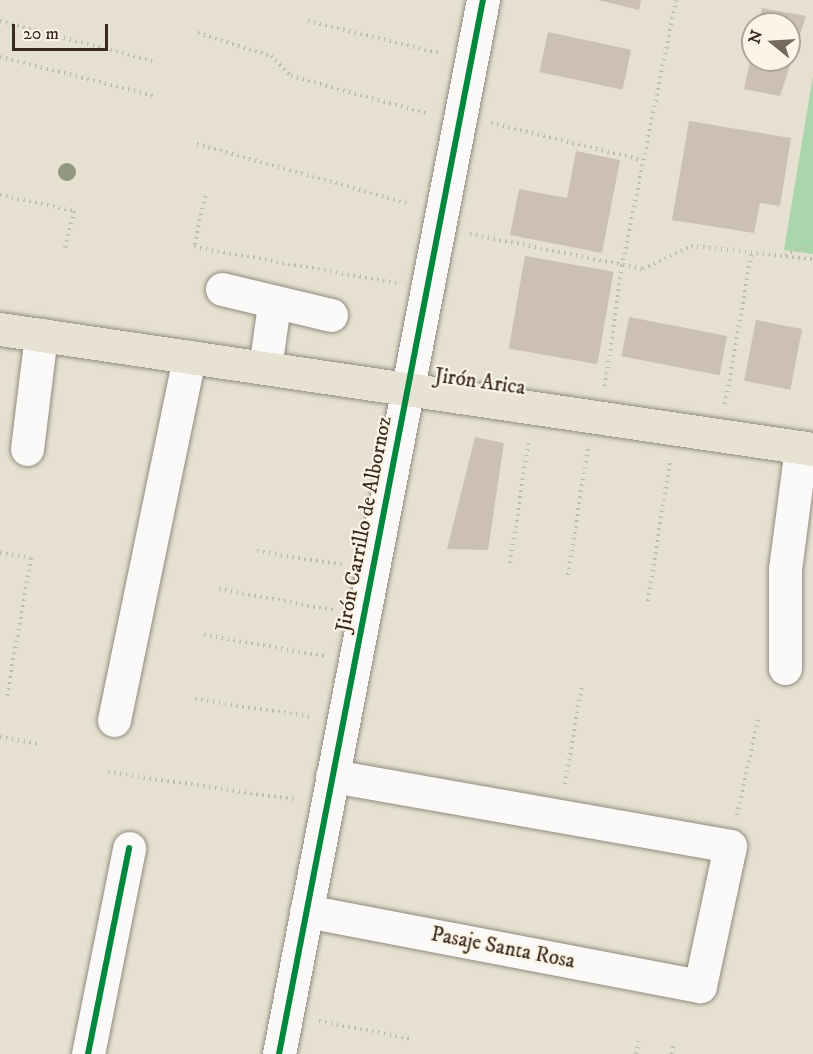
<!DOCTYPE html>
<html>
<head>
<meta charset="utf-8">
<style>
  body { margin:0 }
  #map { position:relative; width:813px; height:1054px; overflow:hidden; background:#e5e0cf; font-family:"IM FELL DW Pica",serif }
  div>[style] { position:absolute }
  .green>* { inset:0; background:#aad6ac }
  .building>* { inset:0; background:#ccc0b6; transform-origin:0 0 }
  .path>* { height:4px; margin-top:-2px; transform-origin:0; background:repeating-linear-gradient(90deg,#bebbb7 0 1.5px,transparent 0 6px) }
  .roads { filter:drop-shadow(0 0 2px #918b81) drop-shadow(0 0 2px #918b81) }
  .minor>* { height:33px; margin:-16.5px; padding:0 16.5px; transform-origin:16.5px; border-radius:16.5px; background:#fbfaf8 }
  .major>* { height:33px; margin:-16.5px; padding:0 16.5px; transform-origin:16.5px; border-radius:16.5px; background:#e8e2d5 }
  .cycleway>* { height:6px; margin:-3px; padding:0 3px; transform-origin:3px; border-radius:3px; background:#00873e }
  .trees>* { width:18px; height:18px; margin:-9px; border-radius:50%; background:#929780 }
  span { translate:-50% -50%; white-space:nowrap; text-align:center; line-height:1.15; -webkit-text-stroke:4.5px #fcf5e5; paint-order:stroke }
  .street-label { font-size:21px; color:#3b2a1e }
  .north { position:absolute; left:741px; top:12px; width:60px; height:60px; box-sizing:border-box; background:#fcf5e5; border:2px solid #afa495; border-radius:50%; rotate:288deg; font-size:16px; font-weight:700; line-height:24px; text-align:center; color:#3b2a1e }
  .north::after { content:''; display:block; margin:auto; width:21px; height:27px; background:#766a5c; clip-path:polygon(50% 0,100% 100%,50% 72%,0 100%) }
  .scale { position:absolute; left:12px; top:24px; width:96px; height:27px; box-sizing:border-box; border:3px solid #3b2a1e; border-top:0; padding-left:8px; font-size:18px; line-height:21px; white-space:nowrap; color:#3b2a1e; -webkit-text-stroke:4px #fcf5e5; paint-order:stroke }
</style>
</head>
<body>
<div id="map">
  <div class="green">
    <div style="clip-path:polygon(813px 76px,813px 254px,784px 250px)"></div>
  </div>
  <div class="building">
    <div style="clip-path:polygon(598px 0,641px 0,639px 10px)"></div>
    <div style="clip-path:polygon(762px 8px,806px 16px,780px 96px,744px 89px,752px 53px,753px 60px,789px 60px,789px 24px,759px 24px)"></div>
    <div style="left:548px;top:32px;width:85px;height:41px;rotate:12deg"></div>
    <div style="clip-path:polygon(689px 121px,791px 138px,780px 206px,760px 203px,754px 233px,672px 220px)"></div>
    <div style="clip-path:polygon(576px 151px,620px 160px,602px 253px,510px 235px,519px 189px,567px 198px)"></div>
    <div style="left:525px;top:256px;width:90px;height:94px;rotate:10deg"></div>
    <div style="left:629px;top:317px;width:100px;height:40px;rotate:11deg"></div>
    <div style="left:756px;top:320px;width:47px;height:62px;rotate:11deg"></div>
    <div style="clip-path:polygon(475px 437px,504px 443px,488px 550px,447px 549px)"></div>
  </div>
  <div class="path">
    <div style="left:0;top:21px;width:158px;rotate:14.7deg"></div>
    <div style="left:308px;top:21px;width:135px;rotate:13.7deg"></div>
    <div style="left:198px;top:33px;width:77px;rotate:17.5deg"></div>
    <div style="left:271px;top:56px;width:28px;rotate:45deg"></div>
    <div style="left:291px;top:76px;width:143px;rotate:15.4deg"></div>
    <div style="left:0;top:57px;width:160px;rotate:14.1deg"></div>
    <div style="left:491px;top:123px;width:155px;rotate:13.8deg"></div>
    <div style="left:197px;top:144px;width:221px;rotate:15.7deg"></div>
    <div style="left:0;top:195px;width:76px;rotate:12.2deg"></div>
    <div style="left:74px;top:211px;width:38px;rotate:104deg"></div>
    <div style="left:205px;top:196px;width:52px;rotate:102.2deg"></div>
    <div style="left:194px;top:247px;width:206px;rotate:10.1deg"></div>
    <div style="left:470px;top:234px;width:177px;rotate:11.4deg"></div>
    <div style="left:643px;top:269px;width:53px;rotate:-25.6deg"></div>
    <div style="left:691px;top:246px;width:123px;rotate:6.1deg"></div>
    <div style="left:785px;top:255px;width:30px;rotate:-21deg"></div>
    <div style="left:605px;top:386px;width:121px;rotate:-81.9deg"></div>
    <div style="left:622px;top:266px;width:271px;rotate:-78.5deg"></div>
    <div style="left:725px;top:404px;width:155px;rotate:-80deg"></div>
    <div style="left:257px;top:551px;width:87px;rotate:9.2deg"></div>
    <div style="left:0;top:553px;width:31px;rotate:9deg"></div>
    <div style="left:31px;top:558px;width:140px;rotate:99.9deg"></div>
    <div style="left:510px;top:563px;width:125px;rotate:-81.3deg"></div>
    <div style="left:568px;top:575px;width:129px;rotate:-81.1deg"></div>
    <div style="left:219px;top:589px;width:116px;rotate:10.4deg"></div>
    <div style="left:648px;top:601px;width:143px;rotate:-81.1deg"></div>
    <div style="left:204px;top:635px;width:122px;rotate:9.9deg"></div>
    <div style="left:195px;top:699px;width:118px;rotate:8.7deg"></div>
    <div style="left:0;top:737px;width:40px;rotate:10deg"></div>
    <div style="left:108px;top:772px;width:191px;rotate:8.4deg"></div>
    <div style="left:565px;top:784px;width:100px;rotate:-80.3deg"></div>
    <div style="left:737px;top:815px;width:101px;rotate:-77.5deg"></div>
    <div style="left:319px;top:1021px;width:95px;rotate:11deg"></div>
    <div style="left:636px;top:1054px;width:13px;rotate:-77deg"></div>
    <div style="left:672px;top:1054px;width:10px;rotate:-79deg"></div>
  </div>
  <div class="roads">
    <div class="minor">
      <div style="left:222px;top:289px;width:112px;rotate:13.4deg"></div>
      <div style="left:265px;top:368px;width:64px;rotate:-81.9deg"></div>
      <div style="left:27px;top:449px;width:115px;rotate:-83deg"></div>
      <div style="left:785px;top:668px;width:99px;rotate:-90deg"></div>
      <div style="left:785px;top:569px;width:123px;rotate:-82.5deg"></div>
      <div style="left:114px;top:720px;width:371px;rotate:-78.3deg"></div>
      <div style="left:306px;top:911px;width:401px;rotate:10.8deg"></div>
      <div style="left:700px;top:986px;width:143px;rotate:-77.9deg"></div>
      <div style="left:730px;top:846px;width:404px;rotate:-170deg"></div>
      <div style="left:88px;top:1054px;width:210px;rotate:-78.7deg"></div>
      <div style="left:279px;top:1054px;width:1074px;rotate:-79.05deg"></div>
    </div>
    <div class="major">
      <div style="left:0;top:329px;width:822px;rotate:8.4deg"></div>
    </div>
  </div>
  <div class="cycleway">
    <div style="left:88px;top:1054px;width:210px;rotate:-78.7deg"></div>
    <div style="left:279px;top:1054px;width:1074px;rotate:-79.05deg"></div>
  </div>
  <div class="trees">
    <div style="left:67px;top:172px"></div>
  </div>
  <div class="street-label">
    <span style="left:480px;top:382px;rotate:8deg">Jirón Arica</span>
    <span style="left:364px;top:524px;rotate:-79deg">Jirón Carrillo de Albornoz</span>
    <span style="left:503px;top:948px;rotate:11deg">Pasaje Santa Rosa</span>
  </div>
  <div class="north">N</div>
  <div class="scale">20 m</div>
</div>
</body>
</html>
